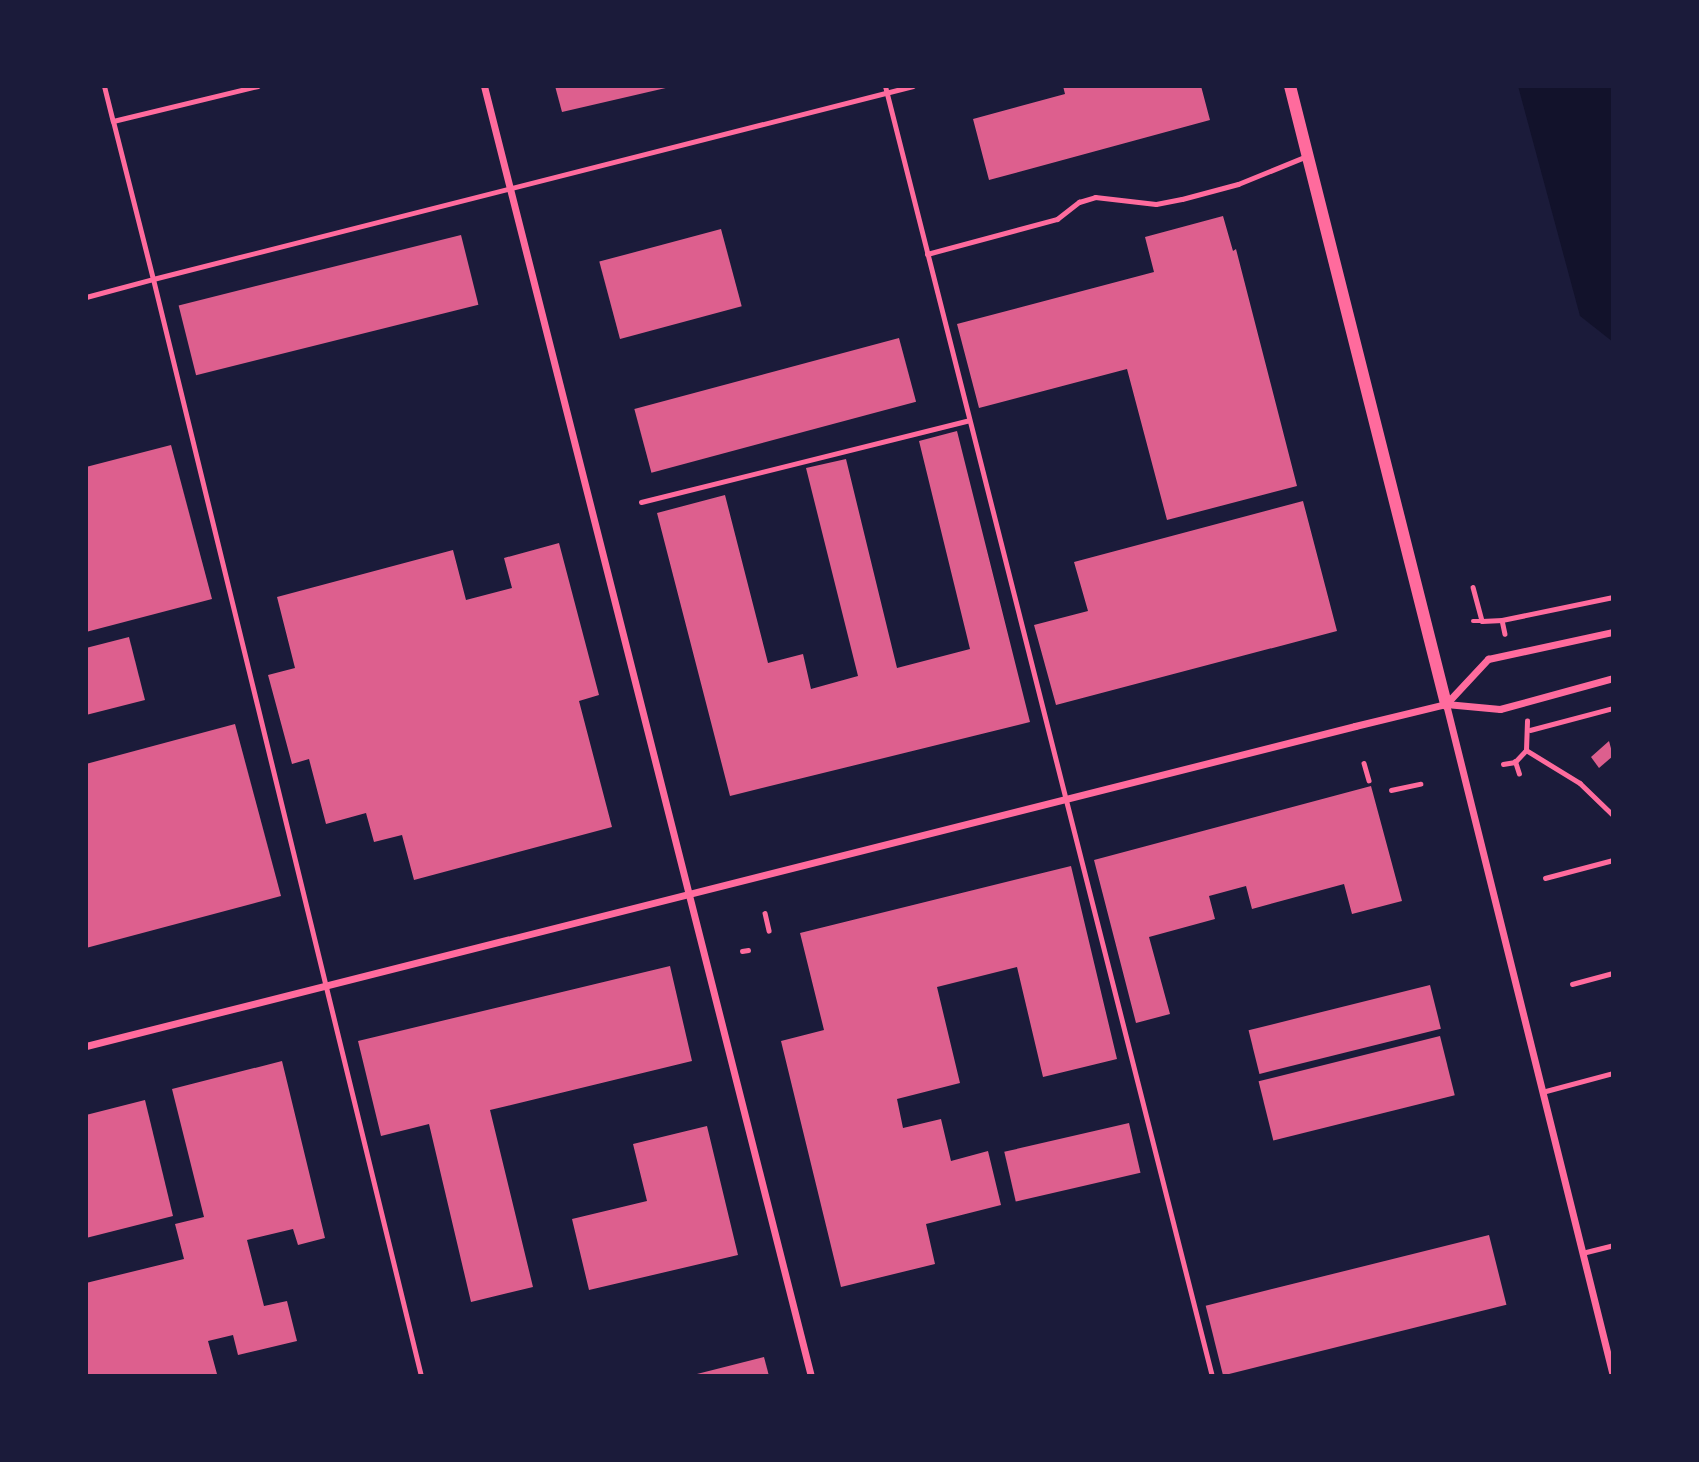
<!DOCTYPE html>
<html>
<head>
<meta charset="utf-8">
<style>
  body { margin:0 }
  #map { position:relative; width:1699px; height:1462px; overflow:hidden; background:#1b1b3a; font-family:"Space Grotesk",sans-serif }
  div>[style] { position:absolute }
  .water>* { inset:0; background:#12122b }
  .building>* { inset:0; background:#dd5f8e; transform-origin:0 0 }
  .path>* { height:4.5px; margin:-2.25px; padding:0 2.25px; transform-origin:2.25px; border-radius:2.25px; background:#ff6b9d }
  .service>* { height:5px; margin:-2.5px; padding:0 2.5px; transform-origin:2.5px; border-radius:2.5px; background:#ff6b9d }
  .minor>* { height:7px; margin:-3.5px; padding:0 3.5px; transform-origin:3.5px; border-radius:3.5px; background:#ff6b9d }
  .tertiary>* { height:12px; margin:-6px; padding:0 6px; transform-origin:6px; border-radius:6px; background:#ff6b9d }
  span { translate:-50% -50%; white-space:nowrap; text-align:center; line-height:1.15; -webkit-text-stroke:5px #1b1b3a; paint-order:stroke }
  .frame { position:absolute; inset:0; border:88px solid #1b1b3a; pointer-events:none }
</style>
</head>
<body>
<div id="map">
  <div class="water">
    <div style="clip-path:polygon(1518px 86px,1613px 86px,1613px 342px,1580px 316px)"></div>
  </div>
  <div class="building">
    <div style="clip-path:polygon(555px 86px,669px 86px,670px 87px,562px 112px)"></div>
    <div style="clip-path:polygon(1063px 86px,1201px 86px,1210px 120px,989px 180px,973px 119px,1065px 94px)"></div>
    <div style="clip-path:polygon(1223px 216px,1233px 251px,1236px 249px,1297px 486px,1167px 520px,1127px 369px,979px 408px,957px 324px,1154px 272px,1145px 237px)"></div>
    <div style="left:721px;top:229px;width:80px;height:126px;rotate:75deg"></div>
    <div style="left:461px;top:235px;width:72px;height:291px;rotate:76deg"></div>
    <div style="left:899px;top:338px;width:66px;height:274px;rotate:75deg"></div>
    <div style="clip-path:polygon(957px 431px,1030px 722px,730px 796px,657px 513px,725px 495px,768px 663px,803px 654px,811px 689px,858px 676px,806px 468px,846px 459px,897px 668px,970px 649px,919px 441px)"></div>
    <div style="clip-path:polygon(171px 445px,212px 599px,86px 632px,86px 467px)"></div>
    <div style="clip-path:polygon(1303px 501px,1337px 631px,1056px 705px,1034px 625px,1088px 611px,1074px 562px)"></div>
    <div style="clip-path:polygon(559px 543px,599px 695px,579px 701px,612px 827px,414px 880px,402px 835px,374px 842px,366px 813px,326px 824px,309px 759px,292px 764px,268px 675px,295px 668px,277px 597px,453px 550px,466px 600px,512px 588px,504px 558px)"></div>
    <div style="clip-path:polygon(129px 637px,145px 700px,86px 715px,86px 648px)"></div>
    <div style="clip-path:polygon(235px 724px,281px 896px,86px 948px,86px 764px)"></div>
    <div style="clip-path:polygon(1609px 741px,1613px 756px,1599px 768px,1591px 757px)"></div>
    <div style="clip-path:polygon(1371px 786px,1402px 901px,1352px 914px,1344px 884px,1252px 909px,1246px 886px,1209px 896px,1215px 919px,1149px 937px,1170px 1014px,1136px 1023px,1094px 860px)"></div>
    <div style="clip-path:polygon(1071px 866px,1117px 1059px,1043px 1077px,1017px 967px,937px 987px,960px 1083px,897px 1099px,903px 1128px,941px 1119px,951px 1161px,988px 1151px,1001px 1205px,926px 1224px,935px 1264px,841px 1287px,781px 1041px,824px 1030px,800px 933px)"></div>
    <div style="clip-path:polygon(670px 966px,692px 1061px,490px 1110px,533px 1287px,471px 1302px,429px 1124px,381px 1136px,358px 1041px)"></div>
    <div style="left:1430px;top:985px;width:45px;height:187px;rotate:76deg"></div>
    <div style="left:1440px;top:1036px;width:61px;height:187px;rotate:76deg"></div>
    <div style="clip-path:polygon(282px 1061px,325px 1238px,298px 1245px,293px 1229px,247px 1240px,264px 1306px,287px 1301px,297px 1341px,238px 1355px,233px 1335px,208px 1341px,217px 1374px,209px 1376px,87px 1376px,86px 1283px,184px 1259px,175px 1224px,204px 1217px,172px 1089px)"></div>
    <div style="clip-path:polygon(145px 1100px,173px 1216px,86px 1238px,86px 1115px)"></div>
    <div style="left:1129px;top:1123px;width:51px;height:128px;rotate:77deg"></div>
    <div style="clip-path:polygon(707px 1126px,738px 1255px,589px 1290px,572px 1219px,647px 1201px,633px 1144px)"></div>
    <div style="left:1489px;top:1235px;width:72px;height:292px;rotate:76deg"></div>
    <div style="clip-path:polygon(764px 1357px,769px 1376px,693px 1376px,693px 1375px)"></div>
  </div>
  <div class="path">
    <div style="left:1473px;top:587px;width:35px;rotate:75deg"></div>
    <div style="left:1482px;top:621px;width:20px;rotate:-3deg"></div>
    <div style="left:1502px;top:620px;width:14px;rotate:78deg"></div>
    <div style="left:1502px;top:620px;width:113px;rotate:-11.7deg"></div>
    <div style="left:1473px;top:621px;width:9px"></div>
    <div style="left:1530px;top:730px;width:86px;rotate:-14.8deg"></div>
    <div style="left:1526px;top:750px;width:63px;rotate:31.4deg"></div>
    <div style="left:1580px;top:783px;width:46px;rotate:44.1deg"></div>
    <div style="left:1364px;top:763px;width:18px;rotate:74deg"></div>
    <div style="left:1503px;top:764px;width:12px;rotate:-9deg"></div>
    <div style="left:1519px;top:774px;width:13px;rotate:-108deg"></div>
    <div style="left:1515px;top:762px;width:16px;rotate:-47deg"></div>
    <div style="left:1526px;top:750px;width:29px;rotate:-88deg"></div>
    <div style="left:1391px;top:790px;width:30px;rotate:-12deg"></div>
    <div style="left:1545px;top:878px;width:70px;rotate:-14.8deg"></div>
    <div style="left:765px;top:913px;width:18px;rotate:77deg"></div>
    <div style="left:742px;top:951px;width:6px;rotate:-9deg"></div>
    <div style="left:1572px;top:984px;width:42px;rotate:-15deg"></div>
  </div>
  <div class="service">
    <div style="left:104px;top:86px;width:36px;rotate:76deg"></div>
    <div style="left:113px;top:121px;width:149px;rotate:-13.6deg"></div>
    <div style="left:885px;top:86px;width:1331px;rotate:75.78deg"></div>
    <div style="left:113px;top:121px;width:163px;rotate:75.8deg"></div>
    <div style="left:153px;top:279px;width:784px;rotate:-14.25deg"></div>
    <div style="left:927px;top:254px;width:135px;rotate:-15.1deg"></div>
    <div style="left:1057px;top:219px;width:28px;rotate:-38deg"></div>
    <div style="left:1079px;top:202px;width:17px;rotate:-17deg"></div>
    <div style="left:1095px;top:197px;width:61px;rotate:6.5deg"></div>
    <div style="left:1156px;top:204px;width:26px;rotate:-11deg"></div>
    <div style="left:1182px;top:199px;width:58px;rotate:-15deg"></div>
    <div style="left:1238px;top:184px;width:74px;rotate:-22.1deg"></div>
    <div style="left:86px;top:297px;width:69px;rotate:-15deg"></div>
    <div style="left:153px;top:279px;width:1129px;rotate:76.27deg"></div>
    <div style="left:641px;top:502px;width:338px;rotate:-14deg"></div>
    <div style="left:1542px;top:1092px;width:73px;rotate:-15deg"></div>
    <div style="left:1582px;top:1253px;width:32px;rotate:-14deg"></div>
  </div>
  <div class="minor">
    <div style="left:484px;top:86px;width:1331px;rotate:75.78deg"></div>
    <div style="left:1446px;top:704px;width:692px;rotate:76.04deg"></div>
    <div style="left:1446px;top:704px;width:62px;rotate:-47deg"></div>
    <div style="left:1488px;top:659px;width:128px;rotate:-12.2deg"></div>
    <div style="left:86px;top:1046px;width:1309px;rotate:-14.15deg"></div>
    <div style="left:1355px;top:726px;width:94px;rotate:-13.6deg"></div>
    <div style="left:1446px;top:704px;width:54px;rotate:5.3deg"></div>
    <div style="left:1500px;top:709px;width:117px;rotate:-15.3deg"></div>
  </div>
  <div class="tertiary">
    <div style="left:1290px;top:86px;width:637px;rotate:75.83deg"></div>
  </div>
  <div class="frame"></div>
</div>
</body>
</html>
